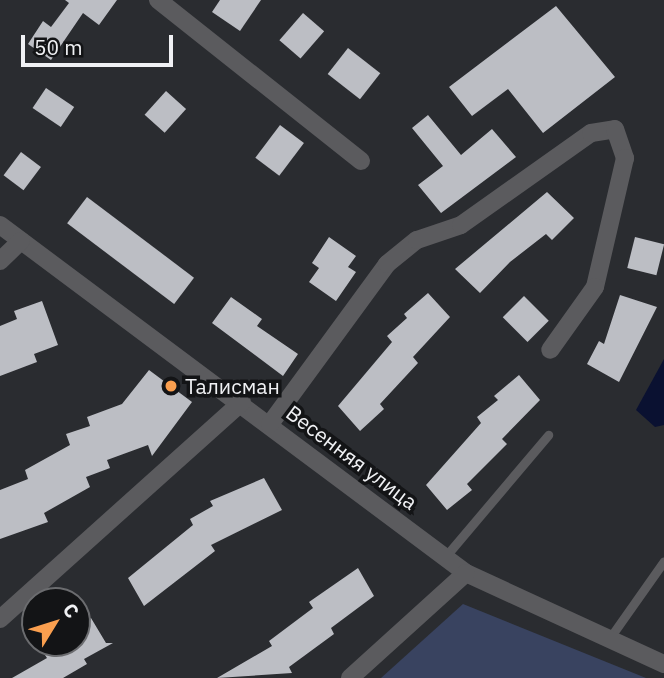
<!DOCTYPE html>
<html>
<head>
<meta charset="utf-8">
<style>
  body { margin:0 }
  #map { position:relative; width:664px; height:678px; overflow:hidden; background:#2a2c30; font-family:"IBM Plex Sans",sans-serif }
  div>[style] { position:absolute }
  .green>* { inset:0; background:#394360 }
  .water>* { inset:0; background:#0a1131 }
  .building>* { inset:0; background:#bcbec4; transform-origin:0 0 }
  .lane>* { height:9px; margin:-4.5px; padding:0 4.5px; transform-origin:4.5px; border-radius:4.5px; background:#5b5b5e }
  .street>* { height:18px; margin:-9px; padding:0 9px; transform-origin:9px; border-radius:9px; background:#5b5b5e }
  .dots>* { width:19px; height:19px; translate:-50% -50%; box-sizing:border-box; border:4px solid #131416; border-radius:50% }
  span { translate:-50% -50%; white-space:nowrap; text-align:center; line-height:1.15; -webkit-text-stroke:7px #131416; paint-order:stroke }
  .poi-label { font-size:21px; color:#f0f1f4 }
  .left { translate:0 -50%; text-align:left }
  .street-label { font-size:21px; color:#f0f1f4 }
  .north { position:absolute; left:21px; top:587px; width:70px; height:70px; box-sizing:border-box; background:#131416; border:2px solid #6b6c6f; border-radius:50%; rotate:52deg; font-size:19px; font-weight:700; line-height:28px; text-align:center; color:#f0f1f4 }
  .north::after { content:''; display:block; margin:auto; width:24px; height:32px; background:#fa9f4f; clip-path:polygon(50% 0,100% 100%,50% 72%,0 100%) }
  .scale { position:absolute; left:21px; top:35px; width:152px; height:32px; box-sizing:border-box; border:4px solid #f0f1f4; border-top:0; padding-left:9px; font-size:21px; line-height:24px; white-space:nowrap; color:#f0f1f4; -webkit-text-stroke:5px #131416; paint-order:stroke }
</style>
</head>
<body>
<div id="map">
  <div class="green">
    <div style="clip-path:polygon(463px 604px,646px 678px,381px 678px)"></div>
  </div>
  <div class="water">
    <div style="clip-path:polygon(664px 359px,664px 425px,655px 427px,636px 410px)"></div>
  </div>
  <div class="building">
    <div style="clip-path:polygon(65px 0,117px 0,99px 25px,83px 13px,51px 60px,28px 44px,43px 21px,51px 27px,69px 3px)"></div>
    <div style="clip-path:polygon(220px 0,261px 0,240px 31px,212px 12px)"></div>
    <div style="clip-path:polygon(556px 6px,615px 77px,543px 133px,508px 89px,472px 116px,449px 87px)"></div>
    <div style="left:303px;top:13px;width:28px;height:36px;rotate:41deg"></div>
    <div style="left:348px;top:48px;width:41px;height:33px;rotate:38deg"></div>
    <div style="left:46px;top:88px;width:34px;height:24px;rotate:34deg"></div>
    <div style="left:166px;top:91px;width:27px;height:32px;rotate:42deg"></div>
    <div style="clip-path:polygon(428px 115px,461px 155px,492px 129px,516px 157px,441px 213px,418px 185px,443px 166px,412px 128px)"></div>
    <div style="left:280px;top:125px;width:30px;height:41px;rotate:37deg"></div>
    <div style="left:21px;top:152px;width:25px;height:29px;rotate:37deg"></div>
    <div style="clip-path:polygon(547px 192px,574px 218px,552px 240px,546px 234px,510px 262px,480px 293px,455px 269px)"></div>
    <div style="left:87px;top:197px;width:134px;height:33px;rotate:37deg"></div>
    <div style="clip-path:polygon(329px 237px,356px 256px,348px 267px,356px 272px,336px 301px,309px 282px,319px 268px,312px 263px)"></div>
    <div style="left:635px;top:237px;width:30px;height:32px;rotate:14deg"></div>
    <div style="clip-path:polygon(428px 293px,450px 317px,413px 357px,418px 363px,380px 404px,384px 409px,360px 431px,338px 406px,392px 342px,387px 336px,407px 318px,404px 314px)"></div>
    <div style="clip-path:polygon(620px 295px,657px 307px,619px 382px,587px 364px,599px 341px,604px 344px)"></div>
    <div style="left:524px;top:296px;width:35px;height:30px;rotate:45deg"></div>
    <div style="clip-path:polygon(231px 297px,262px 319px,257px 326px,298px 354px,283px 376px,212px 323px)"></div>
    <div style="clip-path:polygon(42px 301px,58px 345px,34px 354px,37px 362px,0 376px,0 326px,17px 319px,14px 311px)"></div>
    <div style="clip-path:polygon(149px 370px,192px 402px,152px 456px,148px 445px,107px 460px,110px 468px,86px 477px,90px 487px,44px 513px,48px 522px,0 539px,0 490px,28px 479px,25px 470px,70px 445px,66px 434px,90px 426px,87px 417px,122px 404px)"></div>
    <div style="clip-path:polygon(519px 375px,540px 400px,502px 439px,507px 444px,467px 484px,472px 490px,447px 510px,426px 485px,481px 423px,477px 417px,498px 400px,494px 396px)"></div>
    <div style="clip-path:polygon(264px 478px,282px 510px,211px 545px,215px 551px,144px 606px,128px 578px,193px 525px,190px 519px,213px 506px,210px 501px)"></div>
    <div style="clip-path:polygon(358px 568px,374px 596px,331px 628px,334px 634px,289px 667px,292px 673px,217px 678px,272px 646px,269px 641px,313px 608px,309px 602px)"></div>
    <div style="clip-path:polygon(91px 618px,106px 643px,113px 643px,84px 659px,87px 664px,63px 678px,12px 678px,47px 658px,43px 652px,58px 643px,77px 643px,77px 626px)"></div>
  </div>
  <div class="lane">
    <div style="left:445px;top:557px;width:160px;rotate:-49.8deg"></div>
    <div style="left:609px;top:639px;width:95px;rotate:-54.8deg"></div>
  </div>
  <div class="street">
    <div style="left:158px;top:0;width:259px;rotate:38.4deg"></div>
    <div style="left:0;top:225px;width:582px;rotate:36.75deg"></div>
    <div style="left:466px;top:573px;width:218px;rotate:24.7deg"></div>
    <div style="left:0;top:261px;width:29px;rotate:-44deg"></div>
    <div style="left:270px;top:424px;width:198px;rotate:-53.8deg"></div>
    <div style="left:387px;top:264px;width:38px;rotate:-39deg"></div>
    <div style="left:417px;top:240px;width:46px;rotate:-18.8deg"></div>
    <div style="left:461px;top:225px;width:159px;rotate:-35.3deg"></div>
    <div style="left:591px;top:133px;width:24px;rotate:-9deg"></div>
    <div style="left:615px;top:129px;width:31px;rotate:71deg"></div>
    <div style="left:625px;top:158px;width:132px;rotate:103.1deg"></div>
    <div style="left:595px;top:287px;width:77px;rotate:125.5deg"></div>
    <div style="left:0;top:619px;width:325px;rotate:-41.9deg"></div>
    <div style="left:350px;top:678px;width:156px;rotate:-42.2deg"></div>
  </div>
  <div class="dots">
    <div style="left:171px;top:386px;background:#fa9f4f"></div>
  </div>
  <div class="poi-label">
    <span class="left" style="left:185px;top:386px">Талисман</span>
  </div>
  <div class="street-label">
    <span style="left:352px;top:457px;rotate:37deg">Весенняя улица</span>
  </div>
  <div class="north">С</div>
  <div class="scale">50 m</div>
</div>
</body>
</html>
